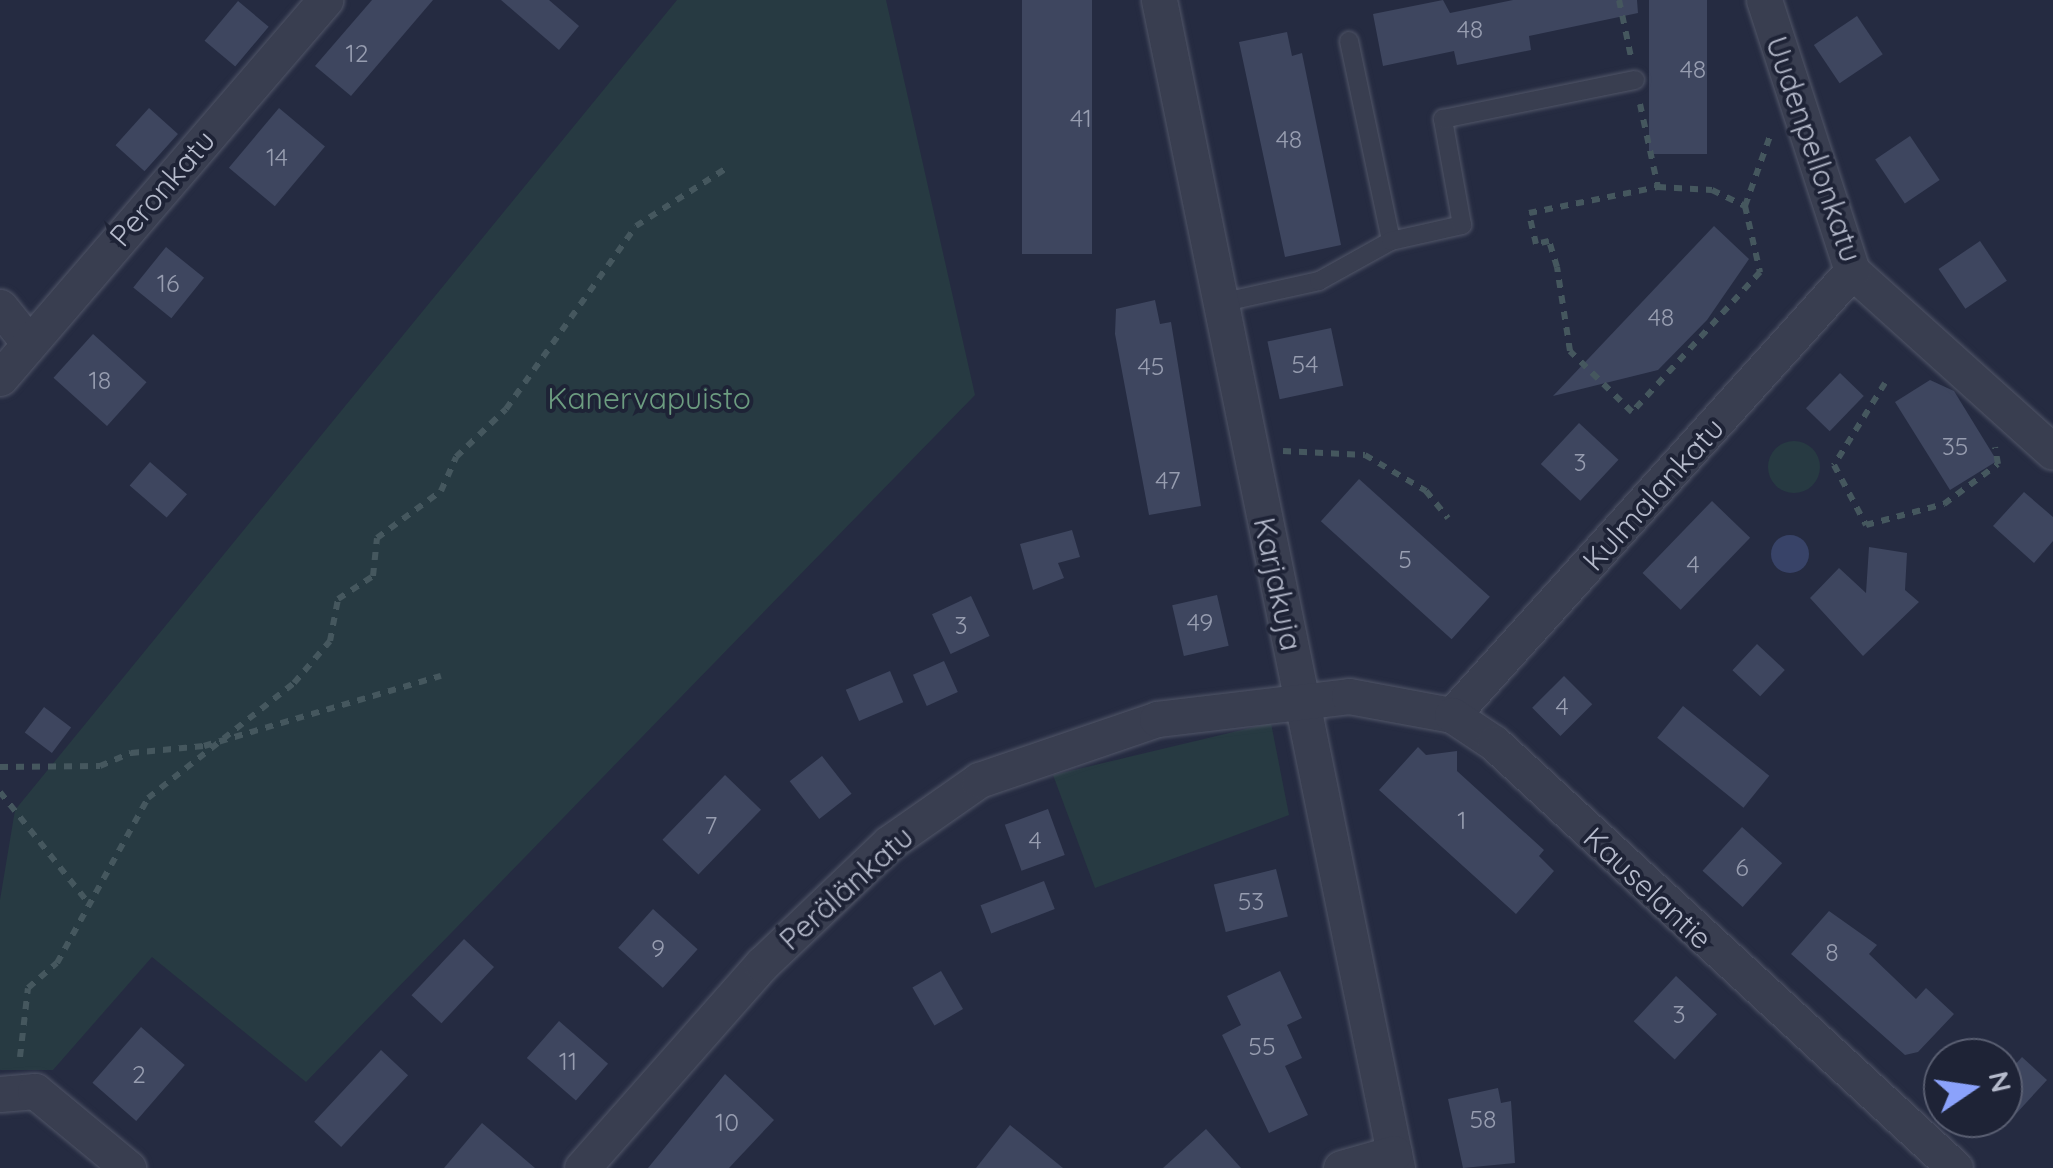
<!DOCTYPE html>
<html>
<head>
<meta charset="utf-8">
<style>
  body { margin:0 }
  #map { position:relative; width:2053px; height:1168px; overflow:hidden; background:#252b41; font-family:Quicksand,sans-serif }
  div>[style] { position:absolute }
  .green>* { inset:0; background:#273a42 }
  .round { border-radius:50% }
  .water>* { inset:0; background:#384368 }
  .building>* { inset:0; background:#3e465f; transform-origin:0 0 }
  .path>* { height:6px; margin-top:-3px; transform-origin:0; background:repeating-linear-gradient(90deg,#45575e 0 8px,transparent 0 16px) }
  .roads { filter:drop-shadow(0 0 2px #515668) drop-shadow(0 0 2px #515668) }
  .lane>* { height:18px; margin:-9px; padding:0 9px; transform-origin:9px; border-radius:9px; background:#393e50 }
  .street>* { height:35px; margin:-17.5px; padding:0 17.5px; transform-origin:17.5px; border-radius:17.5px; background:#393e50 }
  span { translate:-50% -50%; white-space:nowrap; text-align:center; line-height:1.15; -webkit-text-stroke:8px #1e2336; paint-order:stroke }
  .number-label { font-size:25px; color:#979db0 }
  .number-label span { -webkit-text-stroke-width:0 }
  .street-label { font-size:30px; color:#b5bacb }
  .park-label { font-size:30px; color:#6c9c80 }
  .north { position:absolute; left:1923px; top:1038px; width:100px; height:100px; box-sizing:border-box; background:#1e2336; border:2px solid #5a5f72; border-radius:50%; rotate:77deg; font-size:28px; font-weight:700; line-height:40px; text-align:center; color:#b5bacb }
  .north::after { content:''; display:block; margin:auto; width:35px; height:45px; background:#8ba2fb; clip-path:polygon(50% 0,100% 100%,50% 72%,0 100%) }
</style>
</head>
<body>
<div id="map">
  <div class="green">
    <div style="clip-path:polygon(677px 0,886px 0,975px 395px,306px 1082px,152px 957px,53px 1070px,0 1070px,0 900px,15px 810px)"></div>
    <div class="round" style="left:1768px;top:441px;width:52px;height:52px"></div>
    <div style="clip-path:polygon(1271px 723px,1289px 815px,1095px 888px,1053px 775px)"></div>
  </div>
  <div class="water">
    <div class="round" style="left:1771px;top:535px;width:38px;height:38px"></div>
  </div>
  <div class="building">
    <div style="clip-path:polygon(372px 0,433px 0,351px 96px,315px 66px)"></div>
    <div style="clip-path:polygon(501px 0,549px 0,579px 26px,559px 50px)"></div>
    <div style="left:1022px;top:0;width:70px;height:254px"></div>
    <div style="clip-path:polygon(1443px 0,1450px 13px,1513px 0,1637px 0,1638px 13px,1529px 36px,1531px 50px,1457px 65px,1454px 51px,1383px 66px,1373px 14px)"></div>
    <div style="left:1649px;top:0;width:58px;height:154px"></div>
    <div style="left:238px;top:1px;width:40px;height:52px;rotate:40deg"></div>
    <div style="left:1857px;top:16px;width:46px;height:52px;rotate:56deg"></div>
    <div style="clip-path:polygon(1287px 32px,1292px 56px,1302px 53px,1341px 245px,1285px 257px,1239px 42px)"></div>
    <div style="left:149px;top:108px;width:39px;height:50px;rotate:42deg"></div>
    <div style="left:279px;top:108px;width:60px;height:78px;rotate:40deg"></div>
    <div style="left:1910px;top:136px;width:53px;height:42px;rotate:56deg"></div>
    <div style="clip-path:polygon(1714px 226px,1749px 259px,1707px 320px,1658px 370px,1553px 396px)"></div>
    <div style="left:1980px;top:241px;width:48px;height:50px;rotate:56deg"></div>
    <div style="left:166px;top:247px;width:49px;height:52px;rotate:39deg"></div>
    <div style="clip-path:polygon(1155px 300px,1160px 324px,1171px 322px,1201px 506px,1149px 515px,1115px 334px,1116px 309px)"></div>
    <div style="left:1331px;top:328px;width:59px;height:65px;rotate:78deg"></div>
    <div style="left:93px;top:334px;width:72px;height:59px;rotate:42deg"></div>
    <div style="left:1840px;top:373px;width:33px;height:49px;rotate:44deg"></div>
    <div style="clip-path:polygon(1930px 380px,1954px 391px,1997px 461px,1950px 490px,1895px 402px)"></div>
    <div style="left:1579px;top:423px;width:54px;height:56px;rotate:43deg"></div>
    <div style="left:150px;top:462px;width:49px;height:31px;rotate:41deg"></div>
    <div style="left:1359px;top:479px;width:176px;height:57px;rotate:42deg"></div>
    <div style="clip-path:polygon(2024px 492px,2053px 517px,2053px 541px,2034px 563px,1993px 526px)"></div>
    <div style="left:1712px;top:501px;width:53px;height:100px;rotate:44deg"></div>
    <div style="clip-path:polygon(1072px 530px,1080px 557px,1058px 563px,1064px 578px,1033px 590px,1020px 544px)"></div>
    <div style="clip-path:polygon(1869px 547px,1907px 553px,1905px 590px,1919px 602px,1863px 656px,1810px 598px,1839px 568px,1866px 593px)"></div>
    <div style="left:1217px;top:595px;width:52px;height:46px;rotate:77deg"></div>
    <div style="left:971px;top:596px;width:44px;height:43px;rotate:65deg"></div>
    <div style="left:1757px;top:644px;width:38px;height:36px;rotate:43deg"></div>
    <div style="left:944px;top:661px;width:34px;height:34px;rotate:66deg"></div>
    <div style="left:890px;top:671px;width:34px;height:48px;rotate:67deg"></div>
    <div style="left:1564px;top:676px;width:40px;height:45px;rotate:45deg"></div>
    <div style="left:1683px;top:706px;width:111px;height:41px;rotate:39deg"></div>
    <div style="left:44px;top:707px;width:34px;height:32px;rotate:37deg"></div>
    <div style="clip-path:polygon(1418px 747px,1426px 755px,1457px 751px,1457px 771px,1544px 850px,1539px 856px,1554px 871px,1516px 914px,1379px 790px)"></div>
    <div style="left:822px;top:756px;width:48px;height:41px;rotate:52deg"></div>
    <div style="left:725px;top:775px;width:50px;height:90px;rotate:44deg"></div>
    <div style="left:1048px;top:809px;width:49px;height:46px;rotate:70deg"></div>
    <div style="left:1742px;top:827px;width:54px;height:59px;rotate:42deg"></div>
    <div style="left:1276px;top:869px;width:49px;height:64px;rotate:76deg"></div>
    <div style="left:1044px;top:881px;width:30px;height:68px;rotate:69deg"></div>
    <div style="left:653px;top:909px;width:60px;height:52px;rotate:42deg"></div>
    <div style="clip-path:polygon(1829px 911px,1877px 945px,1869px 954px,1916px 999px,1926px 988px,1954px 1014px,1918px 1052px,1905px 1055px,1791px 954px)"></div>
    <div style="left:464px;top:939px;width:41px;height:77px;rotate:43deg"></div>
    <div style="left:941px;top:971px;width:44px;height:33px;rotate:60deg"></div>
    <div style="clip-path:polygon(1280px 971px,1302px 1018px,1287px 1025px,1302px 1058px,1285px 1066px,1308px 1115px,1269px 1133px,1222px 1035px,1241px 1025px,1227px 996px)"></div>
    <div style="left:1676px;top:976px;width:56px;height:62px;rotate:43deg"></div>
    <div style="left:559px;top:1021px;width:65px;height:49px;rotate:41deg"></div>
    <div style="left:141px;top:1027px;width:58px;height:74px;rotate:41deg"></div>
    <div style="left:381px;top:1050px;width:37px;height:98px;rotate:43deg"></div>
    <div style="clip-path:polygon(2022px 1057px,2047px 1080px,2003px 1128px,2003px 1078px)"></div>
    <div style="clip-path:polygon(725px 1074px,774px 1120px,729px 1168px,648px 1168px)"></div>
    <div style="clip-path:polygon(1498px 1088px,1501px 1103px,1511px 1101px,1515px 1163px,1463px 1168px,1448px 1099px)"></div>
    <div style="clip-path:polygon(482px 1123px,535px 1168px,444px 1168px)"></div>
    <div style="clip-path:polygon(1010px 1125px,1063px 1168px,976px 1168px)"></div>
    <div style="clip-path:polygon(1206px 1129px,1241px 1168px,1163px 1168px)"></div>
  </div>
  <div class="path">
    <div style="left:1619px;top:0;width:58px;rotate:78.1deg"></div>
    <div style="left:1640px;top:104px;width:85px;rotate:77.8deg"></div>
    <div style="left:1658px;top:187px;width:54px;rotate:3.2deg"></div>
    <div style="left:1712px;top:190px;width:37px;rotate:26deg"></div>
    <div style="left:1745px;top:206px;width:68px;rotate:77.2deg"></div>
    <div style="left:1760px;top:272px;width:190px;rotate:132.4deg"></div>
    <div style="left:1632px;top:412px;width:87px;rotate:-135.5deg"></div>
    <div style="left:1570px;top:351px;width:85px;rotate:-98.8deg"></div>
    <div style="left:1557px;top:267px;width:27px;rotate:-107deg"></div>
    <div style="left:1549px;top:241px;width:13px;rotate:167deg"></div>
    <div style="left:1536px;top:244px;width:32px;rotate:-103deg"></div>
    <div style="left:1529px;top:213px;width:132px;rotate:-11.4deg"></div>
    <div style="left:1745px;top:206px;width:74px;rotate:-70.3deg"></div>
    <div style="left:1885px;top:383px;width:97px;rotate:121.9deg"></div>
    <div style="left:1834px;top:465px;width:68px;rotate:61.9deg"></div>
    <div style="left:1866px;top:525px;width:81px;rotate:-15.1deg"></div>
    <div style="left:1944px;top:504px;width:67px;rotate:-36.5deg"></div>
    <div style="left:1998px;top:464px;width:17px;rotate:-100deg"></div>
    <div style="left:1283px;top:451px;width:82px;rotate:2.8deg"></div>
    <div style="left:1365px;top:455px;width:71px;rotate:30.5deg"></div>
    <div style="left:1426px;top:491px;width:35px;rotate:51deg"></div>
    <div style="left:0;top:767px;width:100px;rotate:-0.6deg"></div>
    <div style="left:100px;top:766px;width:34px;rotate:-23deg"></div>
    <div style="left:131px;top:753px;width:73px;rotate:-5.5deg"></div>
    <div style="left:204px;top:746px;width:247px;rotate:-16.5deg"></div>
    <div style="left:0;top:792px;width:137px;rotate:51.5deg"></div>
    <div style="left:20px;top:1057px;width:69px;rotate:-83.4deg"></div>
    <div style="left:28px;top:988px;width:38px;rotate:-41deg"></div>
    <div style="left:57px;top:963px;width:188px;rotate:-61.1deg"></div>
    <div style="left:148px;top:798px;width:186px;rotate:-38.2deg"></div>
    <div style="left:294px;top:683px;width:55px;rotate:-49.4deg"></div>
    <div style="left:330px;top:641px;width:43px;rotate:-79.2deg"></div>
    <div style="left:338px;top:599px;width:42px;rotate:-33.3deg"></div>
    <div style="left:373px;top:576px;width:38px;rotate:-84deg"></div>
    <div style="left:377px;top:538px;width:79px;rotate:-36.3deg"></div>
    <div style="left:441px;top:491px;width:37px;rotate:-66deg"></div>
    <div style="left:456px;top:457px;width:69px;rotate:-43.8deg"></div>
    <div style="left:506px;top:409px;width:224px;rotate:-54.6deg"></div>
    <div style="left:636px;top:226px;width:106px;rotate:-32.6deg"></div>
  </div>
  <div class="roads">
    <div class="lane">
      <div style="left:1349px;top:41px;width:204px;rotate:78.1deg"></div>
      <div style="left:1220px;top:303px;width:101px;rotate:-12.5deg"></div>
      <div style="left:1319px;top:281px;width:82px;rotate:-29.1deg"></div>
      <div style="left:1391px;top:241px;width:73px;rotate:-12.7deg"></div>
      <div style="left:1462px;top:225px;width:108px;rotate:-100.2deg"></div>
      <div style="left:1443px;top:119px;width:196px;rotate:-11.5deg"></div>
    </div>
    <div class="street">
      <div style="left:1159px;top:0;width:1192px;rotate:78.48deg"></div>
      <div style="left:1764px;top:0;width:285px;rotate:72deg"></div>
      <div style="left:1852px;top:271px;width:270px;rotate:42deg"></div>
      <div style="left:0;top:307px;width:45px;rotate:51.3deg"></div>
      <div style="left:0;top:378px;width:499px;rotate:-49.3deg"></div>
      <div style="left:1452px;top:715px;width:598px;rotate:-47.98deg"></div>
      <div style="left:0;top:1094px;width:35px;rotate:-5deg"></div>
      <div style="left:35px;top:1091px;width:121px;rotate:39.6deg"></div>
      <div style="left:582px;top:1168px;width:272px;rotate:-48.6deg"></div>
      <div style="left:762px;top:964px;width:175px;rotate:-43.6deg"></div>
      <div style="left:889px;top:843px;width:110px;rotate:-35deg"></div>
      <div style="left:979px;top:780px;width:188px;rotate:-18.9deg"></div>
      <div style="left:1157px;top:719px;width:193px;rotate:-6.8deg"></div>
      <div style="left:1349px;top:696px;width:105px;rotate:10.5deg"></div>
      <div style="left:1452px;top:715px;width:50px;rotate:33.7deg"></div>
      <div style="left:1494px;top:743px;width:627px;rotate:42.67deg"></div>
      <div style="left:1341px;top:1168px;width:55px;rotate:-15.8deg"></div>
    </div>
  </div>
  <div class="number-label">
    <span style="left:1470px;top:29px">48</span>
    <span style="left:357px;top:53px">12</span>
    <span style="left:1693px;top:69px">48</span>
    <span style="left:1081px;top:118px">41</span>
    <span style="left:1289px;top:139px">48</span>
    <span style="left:277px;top:157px">14</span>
    <span style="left:168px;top:283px">16</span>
    <span style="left:1661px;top:317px">48</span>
    <span style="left:1305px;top:364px">54</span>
    <span style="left:1151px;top:366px">45</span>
    <span style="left:100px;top:380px">18</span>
    <span style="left:1955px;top:446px">35</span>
    <span style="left:1580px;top:462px">3</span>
    <span style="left:1168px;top:480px">47</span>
    <span style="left:1405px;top:559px">5</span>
    <span style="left:1693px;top:564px">4</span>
    <span style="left:1200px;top:622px">49</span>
    <span style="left:961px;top:625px">3</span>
    <span style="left:1562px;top:706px">4</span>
    <span style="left:1462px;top:820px">1</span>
    <span style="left:711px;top:825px">7</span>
    <span style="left:1035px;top:840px">4</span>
    <span style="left:1742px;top:867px">6</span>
    <span style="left:1251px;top:901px">53</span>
    <span style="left:658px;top:948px">9</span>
    <span style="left:1832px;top:952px">8</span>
    <span style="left:1679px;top:1014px">3</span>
    <span style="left:1262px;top:1046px">55</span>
    <span style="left:568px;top:1061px">11</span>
    <span style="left:139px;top:1074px">2</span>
    <span style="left:1483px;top:1119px">58</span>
    <span style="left:727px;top:1122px">10</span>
  </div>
  <div class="street-label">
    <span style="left:1814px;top:149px;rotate:71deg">Uudenpellonkatu</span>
    <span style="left:162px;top:188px;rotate:-49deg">Peronkatu</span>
    <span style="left:1653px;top:494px;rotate:-48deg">Kulmalankatu</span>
    <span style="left:1278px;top:584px;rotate:78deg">Karjakuja</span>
    <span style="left:846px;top:888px;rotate:-42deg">Perälänkatu</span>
    <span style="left:1648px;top:888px;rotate:43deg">Kauselantie</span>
  </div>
  <div class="park-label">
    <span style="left:649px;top:398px">Kanervapuisto</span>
  </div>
  <div class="north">N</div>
</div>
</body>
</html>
